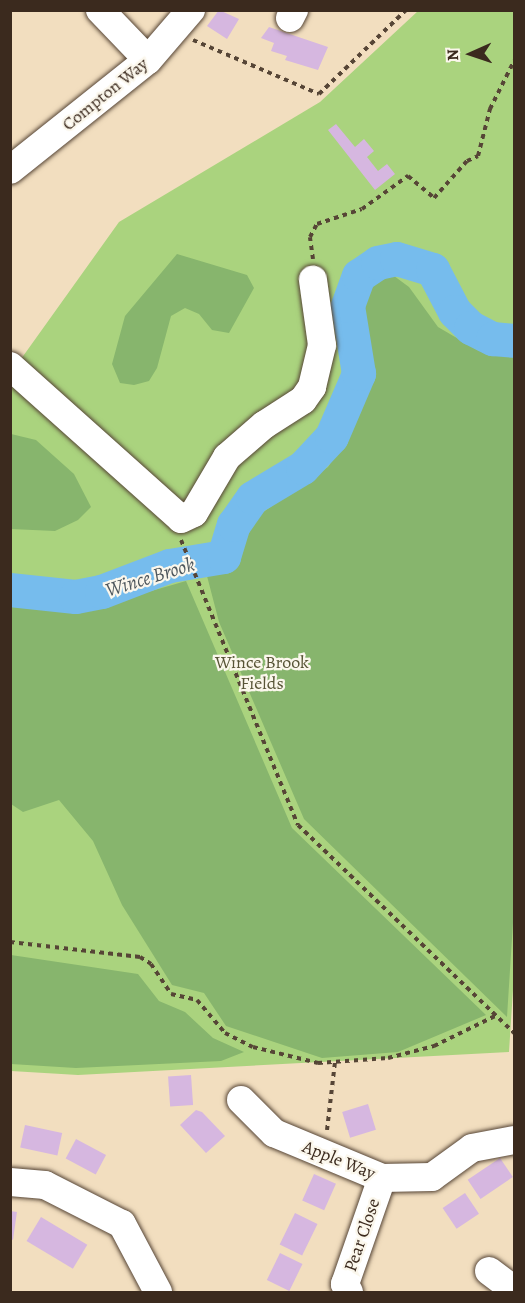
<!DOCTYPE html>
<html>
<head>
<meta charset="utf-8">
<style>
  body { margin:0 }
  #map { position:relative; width:525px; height:1303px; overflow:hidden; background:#f2debf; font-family:Alegreya,serif }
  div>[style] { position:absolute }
  .green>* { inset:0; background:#aad37e }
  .forest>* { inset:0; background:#87b56d }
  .river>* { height:34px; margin:-17px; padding:0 17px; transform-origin:17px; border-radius:17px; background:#76bced }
  .building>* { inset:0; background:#d6b7e0; transform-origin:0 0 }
  .path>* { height:4px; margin-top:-2px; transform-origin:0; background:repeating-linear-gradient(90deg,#564536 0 4.5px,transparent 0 9px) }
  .roads { filter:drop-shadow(0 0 2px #564536) drop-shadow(0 0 2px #564536) }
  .minor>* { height:28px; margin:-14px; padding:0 14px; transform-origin:14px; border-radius:14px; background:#fff }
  span { translate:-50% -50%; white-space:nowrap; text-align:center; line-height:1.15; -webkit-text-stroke:4.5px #fbf7ec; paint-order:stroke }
  .street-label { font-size:18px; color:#3b2a1e }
  .park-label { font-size:18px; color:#575436 }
  .water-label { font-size:20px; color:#4d565c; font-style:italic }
  .frame { position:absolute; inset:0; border:12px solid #3b2a1e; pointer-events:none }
  .north { position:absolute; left:441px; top:24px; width:60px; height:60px; -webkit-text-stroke:4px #fbf7ec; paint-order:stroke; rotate:267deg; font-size:16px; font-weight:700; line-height:24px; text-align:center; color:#3b2a1e }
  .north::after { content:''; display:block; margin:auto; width:21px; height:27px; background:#3b2a1e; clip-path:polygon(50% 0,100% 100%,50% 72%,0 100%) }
</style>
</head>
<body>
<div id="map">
  <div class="green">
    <div style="clip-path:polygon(418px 11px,514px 11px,514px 974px,509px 1052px,78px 1075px,11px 1071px,11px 373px,119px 222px,320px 102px)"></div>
  </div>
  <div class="forest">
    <div style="clip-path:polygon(177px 254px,247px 275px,254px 288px,229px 333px,212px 330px,199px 314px,185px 308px,171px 316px,157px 368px,149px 381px,134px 385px,120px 383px,112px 364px,125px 316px)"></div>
    <div style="clip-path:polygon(390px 273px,409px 287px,438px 327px,479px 351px,514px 353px,514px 907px,507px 1017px,304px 819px,219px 622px,207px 576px,234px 565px,246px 524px,328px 467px,353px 429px,367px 373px,355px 307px,358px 292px,372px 276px)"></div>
    <div style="clip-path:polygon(11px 434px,36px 440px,74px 474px,91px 507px,78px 520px,55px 531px,11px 529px)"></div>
    <div style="clip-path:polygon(186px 581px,292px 828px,486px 1015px,398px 1052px,322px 1058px,226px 1026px,204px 993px,172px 985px,122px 905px,93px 841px,59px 800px,23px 812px,11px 804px,11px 605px,82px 611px)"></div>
    <div style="clip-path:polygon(11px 955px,138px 974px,159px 1001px,185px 1012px,213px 1038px,244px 1052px,221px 1061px,76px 1068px,11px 1064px)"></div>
  </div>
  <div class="river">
    <div style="left:10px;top:590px;width:66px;rotate:6.1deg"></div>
    <div style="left:76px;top:597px;width:26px;rotate:-11deg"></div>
    <div style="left:102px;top:592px;width:73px;rotate:-20.9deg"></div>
    <div style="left:170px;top:566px;width:55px;rotate:-9.5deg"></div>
    <div style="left:224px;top:557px;width:34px;rotate:-73deg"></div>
    <div style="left:234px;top:525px;width:33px;rotate:-55deg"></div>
    <div style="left:253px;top:498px;width:58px;rotate:-31deg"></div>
    <div style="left:303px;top:468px;width:42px;rotate:-46.9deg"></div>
    <div style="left:332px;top:437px;width:69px;rotate:-66.8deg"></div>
    <div style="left:359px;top:374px;width:69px;rotate:-99.2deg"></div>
    <div style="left:348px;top:306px;width:32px;rotate:-70deg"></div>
    <div style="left:359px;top:276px;width:23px;rotate:-34deg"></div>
    <div style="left:378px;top:263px;width:19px;rotate:-12deg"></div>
    <div style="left:397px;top:259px;width:38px;rotate:17deg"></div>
    <div style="left:433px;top:270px;width:47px;rotate:62.4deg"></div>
    <div style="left:455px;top:312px;width:23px;rotate:45deg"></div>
    <div style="left:471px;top:328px;width:25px;rotate:27deg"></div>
    <div style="left:493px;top:339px;width:21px;rotate:5deg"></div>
  </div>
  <div class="building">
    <div style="clip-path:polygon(219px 10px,239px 19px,227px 39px,207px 26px)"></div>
    <div style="clip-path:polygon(269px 27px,328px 47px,318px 70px,285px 60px,287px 56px,271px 51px,274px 43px,261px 38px)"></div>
    <div style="clip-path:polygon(336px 124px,355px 147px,364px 139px,374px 151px,367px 157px,378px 171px,387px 164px,395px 174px,375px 190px,328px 130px)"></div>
    <div style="left:191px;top:1075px;width:30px;height:23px;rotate:86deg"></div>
    <div style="left:368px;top:1104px;width:27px;height:27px;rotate:73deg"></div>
    <div style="clip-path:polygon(196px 1110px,202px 1112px,225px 1136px,206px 1153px,180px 1125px)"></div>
    <div style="left:25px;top:1125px;width:38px;height:23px;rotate:12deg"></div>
    <div style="left:76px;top:1139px;width:34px;height:22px;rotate:28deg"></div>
    <div style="left:500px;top:1158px;width:23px;height:39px;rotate:56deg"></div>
    <div style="left:314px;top:1174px;width:24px;height:29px;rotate:24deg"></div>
    <div style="left:465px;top:1193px;width:25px;height:27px;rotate:56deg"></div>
    <div style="left:10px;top:1211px;width:7px;height:28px;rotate:8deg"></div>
    <div style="left:295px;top:1213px;width:25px;height:35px;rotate:26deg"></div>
    <div style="left:41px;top:1217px;width:54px;height:28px;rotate:31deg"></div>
    <div style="left:280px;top:1253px;width:25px;height:30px;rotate:26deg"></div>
  </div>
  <div class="path">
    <div style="left:193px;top:40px;width:137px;rotate:23.2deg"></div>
    <div style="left:319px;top:94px;width:121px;rotate:-44deg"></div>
    <div style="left:313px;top:259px;width:22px;rotate:-98deg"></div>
    <div style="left:310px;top:237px;width:15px;rotate:-62deg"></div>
    <div style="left:317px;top:224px;width:47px;rotate:-18.4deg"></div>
    <div style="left:362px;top:209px;width:57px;rotate:-35.7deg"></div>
    <div style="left:408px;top:176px;width:34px;rotate:40deg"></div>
    <div style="left:434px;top:198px;width:50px;rotate:-48.3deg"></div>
    <div style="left:467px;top:161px;width:12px;rotate:-24deg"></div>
    <div style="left:478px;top:156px;width:49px;rotate:-75.7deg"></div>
    <div style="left:490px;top:109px;width:54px;rotate:-63.4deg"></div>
    <div style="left:181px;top:540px;width:308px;rotate:67.7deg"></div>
    <div style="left:298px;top:825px;width:300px;rotate:43.9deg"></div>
    <div style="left:10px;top:942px;width:131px;rotate:6.6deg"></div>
    <div style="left:140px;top:957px;width:13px;rotate:32deg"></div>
    <div style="left:151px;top:964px;width:36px;rotate:56deg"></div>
    <div style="left:171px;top:994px;width:27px;rotate:13deg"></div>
    <div style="left:197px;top:1000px;width:43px;rotate:49.7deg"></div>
    <div style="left:225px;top:1033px;width:31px;rotate:27deg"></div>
    <div style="left:253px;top:1047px;width:67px;rotate:13.8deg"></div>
    <div style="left:318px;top:1063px;width:70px;rotate:-4.1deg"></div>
    <div style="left:388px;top:1058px;width:48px;rotate:-14.6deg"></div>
    <div style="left:434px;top:1046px;width:70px;rotate:-26.2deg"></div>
    <div style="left:327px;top:1130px;width:68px;rotate:-83.3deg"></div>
  </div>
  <div class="roads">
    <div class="minor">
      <div style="left:100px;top:10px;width:69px;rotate:46.2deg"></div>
      <div style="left:290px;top:18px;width:9px;rotate:-63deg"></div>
      <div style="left:10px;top:170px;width:176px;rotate:-38.6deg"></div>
      <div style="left:148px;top:60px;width:66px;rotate:-49.3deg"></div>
      <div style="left:10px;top:366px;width:229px;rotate:41.8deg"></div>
      <div style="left:181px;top:519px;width:14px;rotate:-25deg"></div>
      <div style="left:194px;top:513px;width:65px;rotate:-59.5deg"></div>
      <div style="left:227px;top:457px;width:49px;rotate:-40.9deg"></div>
      <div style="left:264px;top:425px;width:46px;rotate:-32.7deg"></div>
      <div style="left:303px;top:400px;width:16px;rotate:-55deg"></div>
      <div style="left:312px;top:387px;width:43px;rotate:-76.6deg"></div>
      <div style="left:322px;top:345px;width:66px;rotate:-97.9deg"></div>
      <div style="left:241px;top:1100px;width:47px;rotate:45deg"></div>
      <div style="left:274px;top:1133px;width:117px;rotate:22.6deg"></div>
      <div style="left:382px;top:1178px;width:50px;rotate:-1.1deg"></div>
      <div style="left:432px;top:1177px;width:49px;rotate:-35.9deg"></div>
      <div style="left:472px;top:1148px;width:43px;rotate:-10.8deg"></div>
      <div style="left:10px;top:1182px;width:35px;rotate:5deg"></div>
      <div style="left:45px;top:1185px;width:86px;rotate:26.9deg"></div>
      <div style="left:122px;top:1224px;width:77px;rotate:62.1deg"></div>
      <div style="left:489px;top:1271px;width:30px;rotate:37deg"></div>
      <div style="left:513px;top:1289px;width:4px;rotate:124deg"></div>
      <div style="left:349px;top:1292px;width:9px;rotate:-117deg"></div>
      <div style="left:345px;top:1284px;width:112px;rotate:-70.8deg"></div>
    </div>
  </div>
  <div class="street-label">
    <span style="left:105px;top:94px;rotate:-39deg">Compton Way</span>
    <span style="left:339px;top:1160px;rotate:22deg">Apple Way</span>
    <span style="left:362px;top:1235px;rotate:-71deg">Pear Close</span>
  </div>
  <div class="park-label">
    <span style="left:262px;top:673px">Wince Brook<br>Fields</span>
  </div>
  <div class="water-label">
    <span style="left:150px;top:577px;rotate:-17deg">Wince Brook</span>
  </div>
  <div class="frame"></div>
  <div class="north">N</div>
</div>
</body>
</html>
